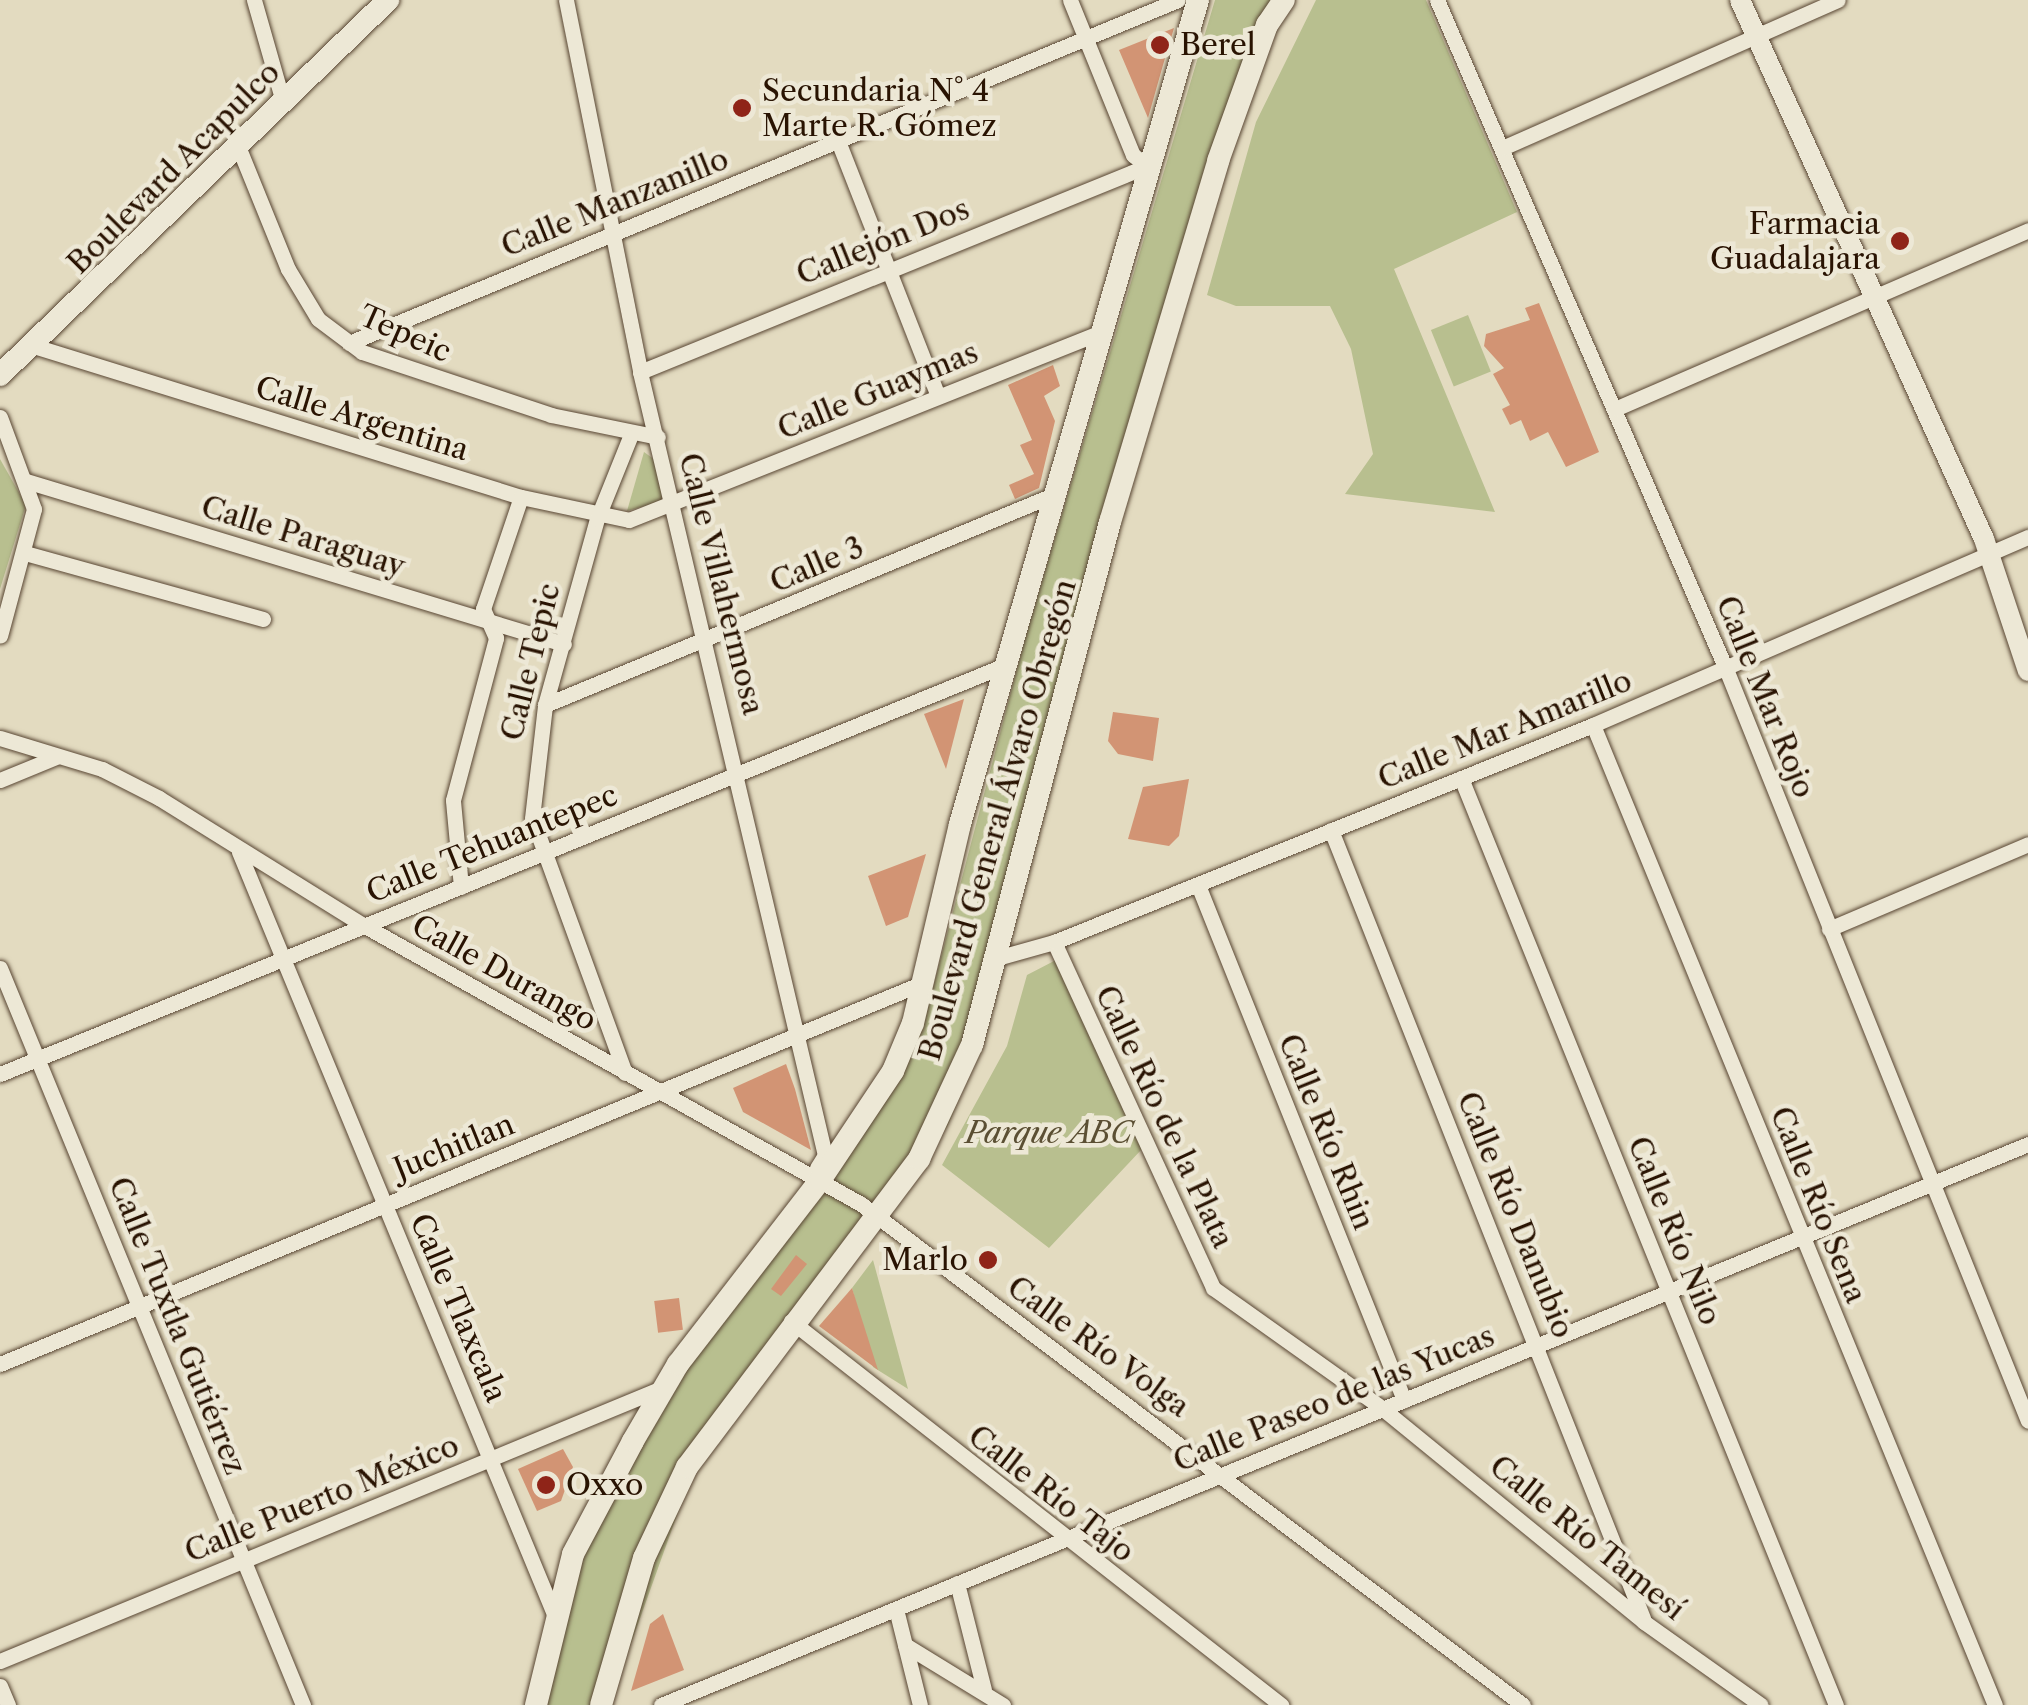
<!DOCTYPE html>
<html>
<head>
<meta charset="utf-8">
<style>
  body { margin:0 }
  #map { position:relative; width:2028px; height:1705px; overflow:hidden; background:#e3dbc0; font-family:"Libre Caslon Text",serif }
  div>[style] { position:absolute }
  .green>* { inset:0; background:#b8bf8f; transform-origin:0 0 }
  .building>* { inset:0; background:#d29474; transform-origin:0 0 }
  .roads { filter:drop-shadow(0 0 2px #584532) drop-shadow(0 0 2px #584532) }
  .minor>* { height:15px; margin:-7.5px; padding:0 7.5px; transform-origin:7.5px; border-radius:7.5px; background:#ede8d6 }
  .tertiary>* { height:20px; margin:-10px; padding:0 10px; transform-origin:10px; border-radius:10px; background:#ede8d6 }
  .secondary>* { height:22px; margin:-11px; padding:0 11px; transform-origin:11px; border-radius:11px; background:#ede8d6 }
  .dots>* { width:28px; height:28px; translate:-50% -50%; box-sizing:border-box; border:5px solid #ede8d6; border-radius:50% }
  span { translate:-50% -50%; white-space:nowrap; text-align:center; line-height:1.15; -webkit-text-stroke:9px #ede8d6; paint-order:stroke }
  .poi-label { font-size:30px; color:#291302 }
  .left { translate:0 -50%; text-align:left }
  .right { translate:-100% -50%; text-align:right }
  .street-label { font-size:30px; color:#291302 }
  .park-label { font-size:30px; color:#5b4f33; font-style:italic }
</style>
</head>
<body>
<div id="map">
  <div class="green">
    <div style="clip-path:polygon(1215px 0,1283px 0,1222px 142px,983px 1041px,948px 1125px,903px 1197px,691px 1476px,609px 1705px,544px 1705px,576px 1576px,630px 1449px,926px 1014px,1026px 635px)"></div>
    <div style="clip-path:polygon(1316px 0,1426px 0,1517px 212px,1394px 269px,1495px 512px,1345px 494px,1373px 454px,1351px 349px,1330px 306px,1236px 306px,1207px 295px,1256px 122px)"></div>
    <div style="left:1468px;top:315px;width:61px;height:40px;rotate:68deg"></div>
    <div style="clip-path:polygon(644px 452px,655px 460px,663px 501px,627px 511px)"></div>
    <div style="clip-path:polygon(0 459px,26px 505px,0 589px)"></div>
    <div style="clip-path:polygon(1056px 960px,1142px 1149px,1049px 1248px,942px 1165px,1007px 1046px,1027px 975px)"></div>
    <div style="clip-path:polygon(873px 1260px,908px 1389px,873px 1367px,852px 1288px)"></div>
  </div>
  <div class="building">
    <div style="clip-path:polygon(1174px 28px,1163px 65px,1148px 118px,1119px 50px)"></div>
    <div style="clip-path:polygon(1539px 303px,1599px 452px,1566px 467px,1548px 432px,1530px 441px,1521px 420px,1510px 425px,1502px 409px,1510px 405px,1493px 374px,1504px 368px,1484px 346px,1486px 334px,1530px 320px,1525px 308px)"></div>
    <div style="clip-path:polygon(1053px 365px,1060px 386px,1044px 396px,1055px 421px,1039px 488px,1015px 499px,1009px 485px,1034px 474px,1020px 445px,1032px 440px,1008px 385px)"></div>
    <div style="clip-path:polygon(964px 699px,946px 769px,924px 714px)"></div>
    <div style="clip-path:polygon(1113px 712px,1159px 718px,1153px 761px,1118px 754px,1108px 741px)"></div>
    <div style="clip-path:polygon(1189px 779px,1179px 836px,1169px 846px,1128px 839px,1143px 787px)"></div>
    <div style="clip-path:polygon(926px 854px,908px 917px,886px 926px,868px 876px)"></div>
    <div style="clip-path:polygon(786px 1064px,795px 1089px,811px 1150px,743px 1112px,733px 1088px)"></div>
    <div style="clip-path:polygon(796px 1255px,807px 1264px,781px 1296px,771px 1289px)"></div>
    <div style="clip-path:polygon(852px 1288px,878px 1370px,819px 1326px)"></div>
    <div style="left:679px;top:1298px;width:32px;height:25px;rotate:83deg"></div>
    <div style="clip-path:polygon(563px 1449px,573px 1467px,561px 1501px,537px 1511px,518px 1469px)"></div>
    <div style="clip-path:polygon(663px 1614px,684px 1670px,631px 1691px,650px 1624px)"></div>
  </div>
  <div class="roads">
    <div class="minor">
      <div style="left:254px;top:0;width:106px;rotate:74.1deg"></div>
      <div style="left:566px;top:0;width:379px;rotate:78.7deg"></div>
      <div style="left:640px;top:372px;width:805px;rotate:76.71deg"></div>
      <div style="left:825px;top:1155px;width:15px;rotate:122deg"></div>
      <div style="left:1070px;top:0;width:167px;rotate:67.9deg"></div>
      <div style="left:1133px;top:155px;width:18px;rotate:38deg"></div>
      <div style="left:1437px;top:0;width:729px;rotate:66.64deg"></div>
      <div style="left:1726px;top:669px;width:810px;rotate:68.12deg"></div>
      <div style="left:838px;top:141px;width:274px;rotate:68.6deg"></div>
      <div style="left:238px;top:146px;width:133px;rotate:67.9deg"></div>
      <div style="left:288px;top:269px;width:58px;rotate:59deg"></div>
      <div style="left:318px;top:319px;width:55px;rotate:36.9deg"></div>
      <div style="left:362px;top:352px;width:199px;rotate:18.4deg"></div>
      <div style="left:551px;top:415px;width:109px;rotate:11.6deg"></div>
      <div style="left:1502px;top:148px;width:367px;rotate:-23.8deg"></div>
      <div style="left:349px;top:343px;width:897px;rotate:-22.48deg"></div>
      <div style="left:37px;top:347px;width:507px;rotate:17.22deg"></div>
      <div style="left:521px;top:497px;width:110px;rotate:12deg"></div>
      <div style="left:629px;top:520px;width:511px;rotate:-21.7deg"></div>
      <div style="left:640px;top:372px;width:547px;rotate:-22.11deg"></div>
      <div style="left:1615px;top:409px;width:450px;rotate:-23.4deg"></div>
      <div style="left:0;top:417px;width:98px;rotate:69.7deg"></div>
      <div style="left:34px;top:509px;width:131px;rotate:105deg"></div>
      <div style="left:26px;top:481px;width:562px;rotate:16.86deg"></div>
      <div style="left:25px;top:553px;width:247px;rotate:15.5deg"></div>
      <div style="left:545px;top:705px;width:550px;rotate:-22.46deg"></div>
      <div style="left:1593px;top:725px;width:1059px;rotate:67.7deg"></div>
      <div style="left:0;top:738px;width:107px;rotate:16.9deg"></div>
      <div style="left:102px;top:769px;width:64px;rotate:27deg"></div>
      <div style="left:159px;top:798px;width:240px;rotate:31.9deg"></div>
      <div style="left:363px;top:925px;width:571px;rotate:29.26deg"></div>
      <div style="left:861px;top:1204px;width:830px;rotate:37.12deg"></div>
      <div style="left:1461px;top:778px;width:1000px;rotate:67.98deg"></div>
      <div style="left:0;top:780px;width:61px;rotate:-22.3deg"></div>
      <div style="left:1331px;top:830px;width:848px;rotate:68.4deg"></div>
      <div style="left:239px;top:852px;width:830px;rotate:67.54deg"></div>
      <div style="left:1198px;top:885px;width:555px;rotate:68.2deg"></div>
      <div style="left:461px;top:887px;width:87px;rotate:-95.3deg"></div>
      <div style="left:453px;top:800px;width:168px;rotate:-75.1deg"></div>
      <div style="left:496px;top:638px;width:32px;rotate:-114deg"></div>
      <div style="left:483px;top:609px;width:118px;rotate:-71.3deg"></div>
      <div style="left:1829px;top:929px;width:216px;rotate:-23.1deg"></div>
      <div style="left:1054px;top:942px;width:381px;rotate:65.3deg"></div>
      <div style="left:1213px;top:1288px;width:209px;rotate:35.4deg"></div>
      <div style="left:1383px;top:1409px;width:337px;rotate:39.2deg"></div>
      <div style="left:1644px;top:1622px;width:143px;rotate:35.4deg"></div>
      <div style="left:997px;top:958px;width:59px;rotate:-15.7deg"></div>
      <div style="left:1054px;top:942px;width:581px;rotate:-21.93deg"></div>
      <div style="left:1593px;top:725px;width:474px;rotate:-23.4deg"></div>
      <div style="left:0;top:968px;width:797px;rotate:67.65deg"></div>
      <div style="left:625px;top:1073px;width:271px;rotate:-110deg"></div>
      <div style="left:532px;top:818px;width:114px;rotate:-83.4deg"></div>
      <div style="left:545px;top:705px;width:193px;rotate:-74.4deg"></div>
      <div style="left:597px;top:519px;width:88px;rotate:-68.1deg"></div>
      <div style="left:0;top:1074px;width:1085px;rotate:-22.14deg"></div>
      <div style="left:791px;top:1321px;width:623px;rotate:38.08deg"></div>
      <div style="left:0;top:1364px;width:1001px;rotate:-22.44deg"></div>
      <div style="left:957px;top:1583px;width:110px;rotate:75.8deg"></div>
      <div style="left:896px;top:1609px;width:99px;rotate:76deg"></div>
      <div style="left:905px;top:1645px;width:115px;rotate:31.5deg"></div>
      <div style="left:0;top:1661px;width:716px;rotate:-22.41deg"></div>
      <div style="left:0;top:1686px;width:21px;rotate:67deg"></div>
      <div style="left:661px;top:1705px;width:1478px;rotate:-22.31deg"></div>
    </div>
    <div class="tertiary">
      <div style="left:1740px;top:0;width:592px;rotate:65.64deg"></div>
      <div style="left:1984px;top:539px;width:139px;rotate:71.6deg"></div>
    </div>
    <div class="secondary">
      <div style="left:0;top:375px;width:540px;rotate:-44.02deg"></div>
      <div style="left:536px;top:1705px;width:155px;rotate:-76.2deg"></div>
      <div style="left:573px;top:1554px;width:128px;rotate:-62deg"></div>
      <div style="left:633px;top:1441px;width:89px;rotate:-59.7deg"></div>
      <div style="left:678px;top:1364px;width:234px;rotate:-52.3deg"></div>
      <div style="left:821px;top:1179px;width:130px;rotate:-56.3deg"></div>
      <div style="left:893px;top:1071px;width:52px;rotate:-67.4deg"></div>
      <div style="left:913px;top:1023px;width:204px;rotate:-76.7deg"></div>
      <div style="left:960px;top:824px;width:858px;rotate:-73.89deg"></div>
      <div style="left:601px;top:1705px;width:153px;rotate:-73.7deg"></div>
      <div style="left:644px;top:1558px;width:101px;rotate:-64.7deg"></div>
      <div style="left:687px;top:1467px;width:386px;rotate:-53deg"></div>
      <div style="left:919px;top:1159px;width:126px;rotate:-65.1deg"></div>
      <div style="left:972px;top:1045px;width:541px;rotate:-75.22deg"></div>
      <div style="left:1110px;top:522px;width:377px;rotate:-73.3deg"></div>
      <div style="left:1218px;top:161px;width:145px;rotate:-70.2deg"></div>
      <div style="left:1267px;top:25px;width:30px;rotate:-56deg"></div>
    </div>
  </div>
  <div class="dots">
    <div style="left:1160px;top:45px;background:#8f2418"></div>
    <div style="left:742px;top:108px;background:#8f2418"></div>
    <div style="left:1900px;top:241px;background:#8f2418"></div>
    <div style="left:988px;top:1260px;background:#8f2418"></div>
    <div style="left:546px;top:1485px;background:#8f2418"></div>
  </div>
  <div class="poi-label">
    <span class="left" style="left:1180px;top:45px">Berel</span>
    <span class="left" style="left:762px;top:108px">Secundaria N° 4<br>Marte R. Gómez</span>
    <span class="right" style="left:1880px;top:241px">Farmacia<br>Guadalajara</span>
    <span class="right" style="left:968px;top:1260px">Marlo</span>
    <span class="left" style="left:566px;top:1485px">Oxxo</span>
  </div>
  <div class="street-label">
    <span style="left:174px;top:168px;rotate:-45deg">Boulevard Acapulco</span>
    <span style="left:615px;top:203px;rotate:-22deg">Calle Manzanillo</span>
    <span style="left:883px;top:242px;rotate:-22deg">Callejón Dos</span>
    <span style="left:405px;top:334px;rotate:24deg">Tepeic</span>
    <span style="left:878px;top:391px;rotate:-22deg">Calle Guaymas</span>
    <span style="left:362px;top:419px;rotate:17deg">Calle Argentina</span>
    <span style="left:303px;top:537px;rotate:17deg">Calle Paraguay</span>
    <span style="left:817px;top:565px;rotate:-23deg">Calle 3</span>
    <span style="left:721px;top:584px;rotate:76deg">Calle Villahermosa</span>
    <span style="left:531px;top:662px;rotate:-76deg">Calle Tepic</span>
    <span style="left:1765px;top:697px;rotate:68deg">Calle Mar Rojo</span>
    <span style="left:1505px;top:730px;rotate:-22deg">Calle Mar Amarillo</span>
    <span style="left:998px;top:820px;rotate:-74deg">Boulevard General Álvaro Obregón</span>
    <span style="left:492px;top:844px;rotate:-22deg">Calle Tehuantepec</span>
    <span style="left:504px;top:973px;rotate:29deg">Calle Durango</span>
    <span style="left:1164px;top:1117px;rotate:65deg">Calle Río de la Plata</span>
    <span style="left:1326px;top:1132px;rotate:68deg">Calle Río Rhin</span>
    <span style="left:454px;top:1147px;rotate:-22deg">Juchitlan</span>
    <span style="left:1818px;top:1205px;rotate:68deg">Calle Río Sena</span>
    <span style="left:1515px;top:1215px;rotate:68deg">Calle Río Danubio</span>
    <span style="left:1674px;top:1231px;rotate:68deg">Calle Río Nilo</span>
    <span style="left:458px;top:1308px;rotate:67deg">Calle Tlaxcala</span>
    <span style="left:177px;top:1326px;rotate:68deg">Calle Tuxtla Gutiérrez</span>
    <span style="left:1098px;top:1347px;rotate:36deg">Calle Río Volga</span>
    <span style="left:1334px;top:1399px;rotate:-22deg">Calle Paseo de las Yucas</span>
    <span style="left:1051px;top:1494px;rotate:38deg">Calle Río Tajo</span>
    <span style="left:322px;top:1499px;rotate:-22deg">Calle Puerto México</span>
    <span style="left:1587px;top:1538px;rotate:39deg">Calle Río Tamesí</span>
  </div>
  <div class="park-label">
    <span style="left:1049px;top:1133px">Parque ABC</span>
  </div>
</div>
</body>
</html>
